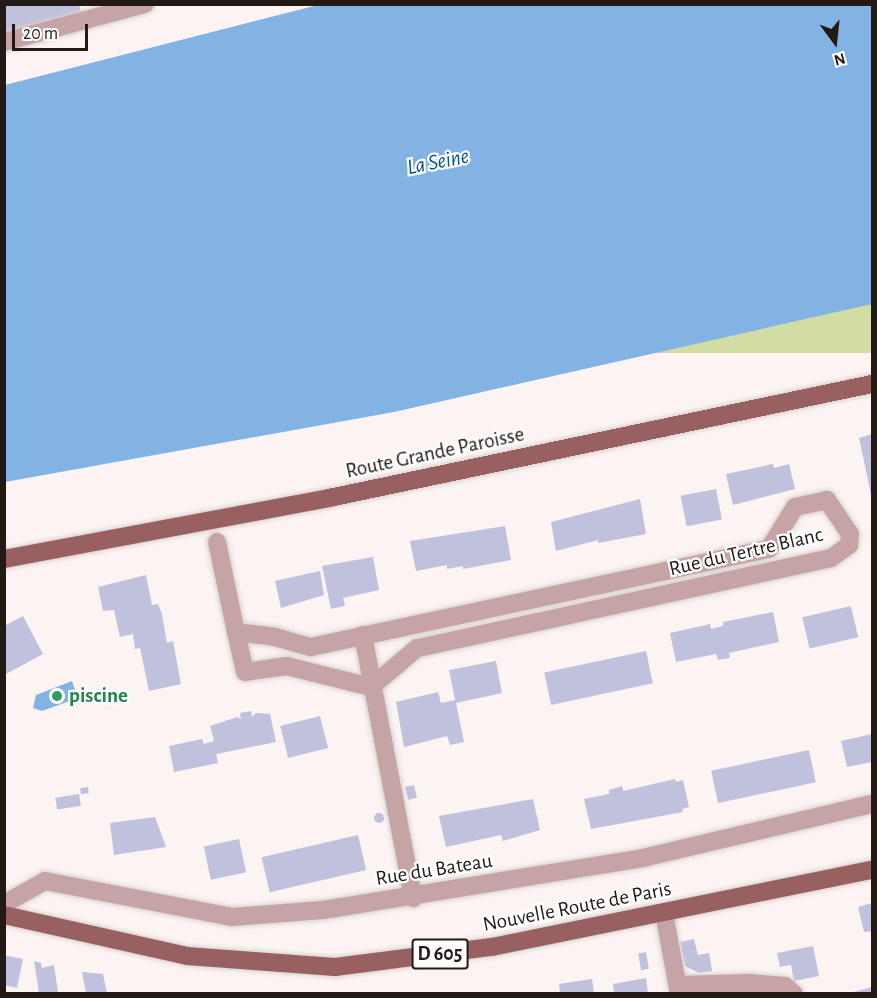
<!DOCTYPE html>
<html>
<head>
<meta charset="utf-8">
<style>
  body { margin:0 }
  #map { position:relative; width:877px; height:998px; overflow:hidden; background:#fbf4f2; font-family:"Alegreya Sans",sans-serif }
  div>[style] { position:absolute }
  .green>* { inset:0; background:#d2dca5; transform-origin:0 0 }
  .water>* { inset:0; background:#83b3e3 }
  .building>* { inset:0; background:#c0c1dc; transform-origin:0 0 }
  .round { border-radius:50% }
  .roads { filter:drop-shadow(0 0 2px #d8d1cf) drop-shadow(0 0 2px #d8d1cf) }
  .minor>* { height:18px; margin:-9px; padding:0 9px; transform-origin:9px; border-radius:9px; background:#c6a4a5 }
  .major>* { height:18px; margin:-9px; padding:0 9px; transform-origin:9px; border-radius:9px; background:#996062 }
  .dots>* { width:16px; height:16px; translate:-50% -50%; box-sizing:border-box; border:3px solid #fff; border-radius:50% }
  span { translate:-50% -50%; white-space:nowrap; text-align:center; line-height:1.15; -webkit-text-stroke:4.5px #fff; paint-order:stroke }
  .shield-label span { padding:2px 4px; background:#fff; border:2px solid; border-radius:4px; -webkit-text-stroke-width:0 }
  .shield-label { font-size:20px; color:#231915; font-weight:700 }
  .street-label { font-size:21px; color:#231915 }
  .leisure-label { font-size:21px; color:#27864d; font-weight:700 }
  .left { translate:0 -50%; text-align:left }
  .water-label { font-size:22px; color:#04518b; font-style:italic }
  .frame { position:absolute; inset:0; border:6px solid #231915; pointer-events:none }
  .north { position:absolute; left:805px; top:12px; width:60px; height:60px; -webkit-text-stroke:4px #fff; paint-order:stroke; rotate:165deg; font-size:16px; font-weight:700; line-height:24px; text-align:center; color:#231915 }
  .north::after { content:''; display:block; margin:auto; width:21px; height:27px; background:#231915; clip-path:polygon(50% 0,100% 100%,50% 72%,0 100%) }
  .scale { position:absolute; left:12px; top:24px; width:76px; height:27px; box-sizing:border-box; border:3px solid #231915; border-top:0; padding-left:8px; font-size:18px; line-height:21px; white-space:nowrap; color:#231915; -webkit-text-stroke:4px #fff; paint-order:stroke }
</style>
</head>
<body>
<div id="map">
  <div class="green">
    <div style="left:872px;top:290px;width:63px;height:887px;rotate:90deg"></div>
  </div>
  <div class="water">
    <div style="clip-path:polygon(318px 5px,872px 5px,872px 304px,394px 412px,5px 482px,5px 85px)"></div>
    <div style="clip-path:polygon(72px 681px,78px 698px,42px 711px,33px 708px,36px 695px)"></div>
  </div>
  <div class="building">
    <div style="clip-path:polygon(4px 4px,79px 4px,81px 12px,4px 34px)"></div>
    <div style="clip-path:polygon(872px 434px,872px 494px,871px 494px,859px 438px)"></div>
    <div style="clip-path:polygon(773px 464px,774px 468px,789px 464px,795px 489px,733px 505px,726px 474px)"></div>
    <div style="left:716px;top:489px;width:31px;height:36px;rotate:79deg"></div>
    <div style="clip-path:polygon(640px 499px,646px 534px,598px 543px,598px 540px,556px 551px,551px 522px)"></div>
    <div style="clip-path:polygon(505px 526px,511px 560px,463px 569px,463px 566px,447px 569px,447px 565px,416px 571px,410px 541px)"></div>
    <div style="clip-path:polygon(373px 557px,379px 590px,343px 598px,345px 606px,331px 609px,322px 566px)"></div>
    <div style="clip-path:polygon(320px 571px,324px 595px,281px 608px,275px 581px)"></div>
    <div style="clip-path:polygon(146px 575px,152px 605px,158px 604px,162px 614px,167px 643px,173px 641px,181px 684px,149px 691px,140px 648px,135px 649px,133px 634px,120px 637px,114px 610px,103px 611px,98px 587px)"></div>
    <div style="left:851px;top:606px;width:32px;height:50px;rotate:77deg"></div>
    <div style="clip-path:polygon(773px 612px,779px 642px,729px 653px,730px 658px,718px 660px,716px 654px,676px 662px,670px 633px,710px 624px,711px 629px,723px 626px,723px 622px)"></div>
    <div style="clip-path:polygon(23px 616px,43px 654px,4px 675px,4px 626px)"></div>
    <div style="left:646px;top:651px;width:33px;height:104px;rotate:78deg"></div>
    <div style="clip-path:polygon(496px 661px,502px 693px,456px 703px,464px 742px,450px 745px,447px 736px,404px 747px,396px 702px,438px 692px,441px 703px,455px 700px,449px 670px)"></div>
    <div style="clip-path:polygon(251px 711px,252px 717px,256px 713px,270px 714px,276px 742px,216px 754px,218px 763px,174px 772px,169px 746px,202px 739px,204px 744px,214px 741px,210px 726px,237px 717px,241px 719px,240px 713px)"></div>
    <div style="left:320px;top:716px;width:33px;height:41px;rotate:76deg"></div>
    <div style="clip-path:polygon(872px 734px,872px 762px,847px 767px,841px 741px)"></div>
    <div style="left:809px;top:750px;width:33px;height:100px;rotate:78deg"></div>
    <div style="clip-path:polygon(675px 779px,676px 782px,683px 780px,689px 807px,682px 809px,683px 812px,591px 829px,584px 799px,609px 794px,609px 790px,622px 786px,623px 791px)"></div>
    <div style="left:414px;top:785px;width:13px;height:9px;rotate:77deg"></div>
    <div style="left:88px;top:787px;width:6px;height:8px;rotate:81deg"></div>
    <div style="left:79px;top:794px;width:12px;height:24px;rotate:81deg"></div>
    <div style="clip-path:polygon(533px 799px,540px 830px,503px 841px,501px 835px,446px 847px,439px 816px)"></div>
    <div class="round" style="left:374px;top:813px;width:10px;height:10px"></div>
    <div style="clip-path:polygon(155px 817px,166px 847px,114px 855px,110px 823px)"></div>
    <div style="left:358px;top:835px;width:36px;height:99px;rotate:77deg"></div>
    <div style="left:239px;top:839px;width:34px;height:36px;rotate:78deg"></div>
    <div style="clip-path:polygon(872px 903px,872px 931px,864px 932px,858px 907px)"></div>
    <div style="clip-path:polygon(694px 939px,698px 955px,709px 953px,712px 971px,699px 973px,685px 966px,680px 942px)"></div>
    <div style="clip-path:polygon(813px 946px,819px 976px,794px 981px,791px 965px,780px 967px,777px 953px)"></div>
    <div style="left:646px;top:952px;width:17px;height:8px;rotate:80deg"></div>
    <div style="clip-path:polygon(4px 955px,23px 959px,17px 988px,4px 985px)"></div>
    <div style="clip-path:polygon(34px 961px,41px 963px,42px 968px,54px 965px,58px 992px,39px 993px)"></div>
    <div style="clip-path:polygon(82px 972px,103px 974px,107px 993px,86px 993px)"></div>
    <div style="clip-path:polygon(646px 978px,648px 993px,614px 993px,613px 984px)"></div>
    <div style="clip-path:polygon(592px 979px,594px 993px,560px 993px,559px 984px)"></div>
    <div style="clip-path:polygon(872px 987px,872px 993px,850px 993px)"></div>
  </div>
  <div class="roads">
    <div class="minor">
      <div style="left:4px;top:42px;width:146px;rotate:-15.1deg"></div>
      <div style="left:827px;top:500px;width:41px;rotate:55.9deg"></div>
      <div style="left:850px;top:534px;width:11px;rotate:95deg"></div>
      <div style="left:849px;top:545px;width:22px;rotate:144deg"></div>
      <div style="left:831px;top:558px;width:424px;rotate:167.7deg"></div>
      <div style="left:417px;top:648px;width:60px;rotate:139.7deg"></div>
      <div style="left:371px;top:687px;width:87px;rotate:-166deg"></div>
      <div style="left:287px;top:666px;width:42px;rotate:171.9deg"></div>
      <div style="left:245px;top:672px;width:41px;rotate:-102.7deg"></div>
      <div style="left:236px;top:632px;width:39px;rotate:7deg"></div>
      <div style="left:275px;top:637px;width:37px;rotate:16deg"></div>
      <div style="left:311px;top:647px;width:468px;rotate:-12.1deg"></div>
      <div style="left:769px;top:549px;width:49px;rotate:-58.2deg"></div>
      <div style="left:795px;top:507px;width:33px;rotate:-12deg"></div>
      <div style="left:217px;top:542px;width:92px;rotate:78.1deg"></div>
      <div style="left:363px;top:635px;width:268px;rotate:79.2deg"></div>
      <div style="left:4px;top:904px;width:47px;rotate:-29.3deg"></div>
      <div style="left:45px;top:881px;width:190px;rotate:10.9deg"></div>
      <div style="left:232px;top:917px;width:91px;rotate:-4.4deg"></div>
      <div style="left:323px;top:910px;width:324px;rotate:-9.2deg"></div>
      <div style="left:643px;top:858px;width:235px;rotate:-13.3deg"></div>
      <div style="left:664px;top:913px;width:82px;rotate:79.5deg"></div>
      <div style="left:678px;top:985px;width:72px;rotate:-1.6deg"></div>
      <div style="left:750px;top:983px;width:35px;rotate:5deg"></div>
      <div style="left:785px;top:986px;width:12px;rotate:42deg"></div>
    </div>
    <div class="major">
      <div style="left:4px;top:559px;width:331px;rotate:-10.6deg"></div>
      <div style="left:329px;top:498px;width:555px;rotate:-11.86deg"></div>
      <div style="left:4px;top:915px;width:188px;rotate:12.6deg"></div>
      <div style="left:187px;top:956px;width:148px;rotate:4.3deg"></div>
      <div style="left:335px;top:967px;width:158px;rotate:-7.3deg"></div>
      <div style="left:492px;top:947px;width:388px;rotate:-11.5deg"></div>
    </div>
  </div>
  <div class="dots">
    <div style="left:57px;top:696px;background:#2e9e5b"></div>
  </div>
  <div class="shield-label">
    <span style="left:440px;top:954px">D 605</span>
  </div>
  <div class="street-label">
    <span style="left:435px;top:453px;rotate:-12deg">Route Grande Paroisse</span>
    <span style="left:746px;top:552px;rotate:-13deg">Rue du Tertre Blanc</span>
    <span style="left:434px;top:870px;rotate:-9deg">Rue du Bateau</span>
    <span style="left:577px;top:907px;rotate:-11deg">Nouvelle Route de Paris</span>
  </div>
  <div class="leisure-label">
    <span class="left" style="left:69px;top:696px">piscine</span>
  </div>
  <div class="water-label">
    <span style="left:438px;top:162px;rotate:-11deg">La Seine</span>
  </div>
  <div class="frame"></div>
  <div class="north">N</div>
  <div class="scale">20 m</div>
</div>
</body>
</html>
